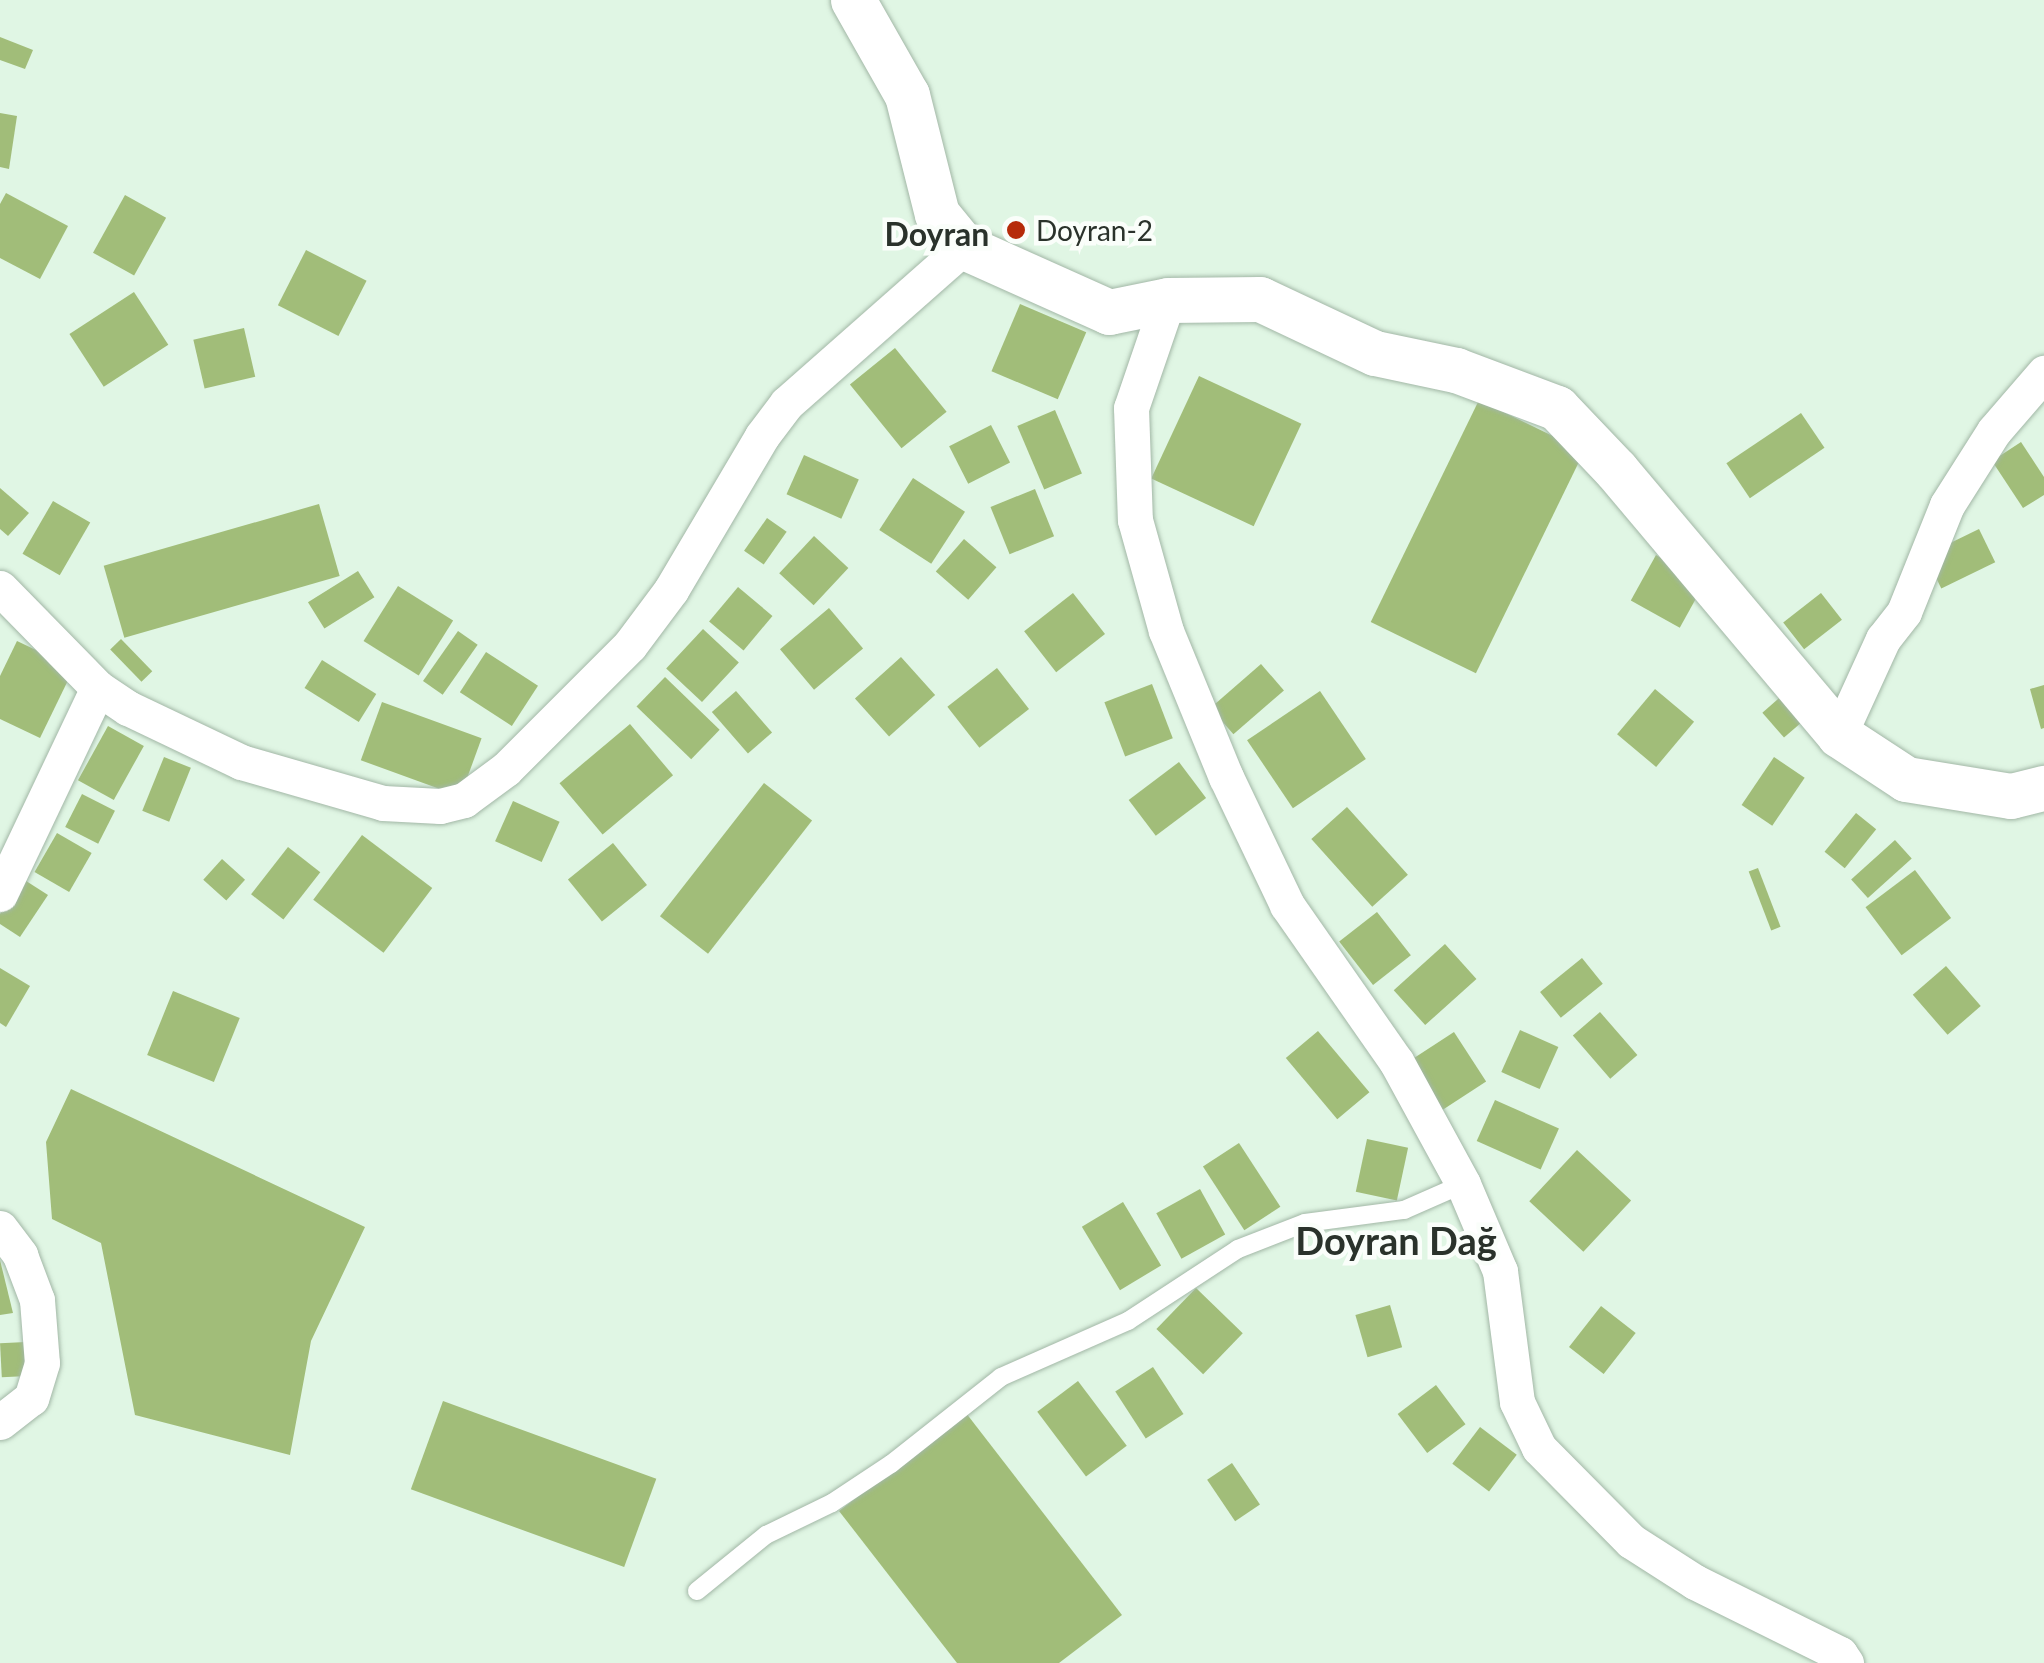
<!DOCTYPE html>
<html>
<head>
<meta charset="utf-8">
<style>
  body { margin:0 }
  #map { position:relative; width:2044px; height:1663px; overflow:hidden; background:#e0f6e4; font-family:Lato,sans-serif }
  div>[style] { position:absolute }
  .building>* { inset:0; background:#a1bd79; transform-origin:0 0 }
  .roads { filter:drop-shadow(0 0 2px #a2b7a6) drop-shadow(0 0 2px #a2b7a6) }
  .service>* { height:18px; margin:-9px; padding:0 9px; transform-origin:9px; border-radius:9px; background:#fff }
  .minor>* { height:35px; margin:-17.5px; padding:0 17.5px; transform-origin:17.5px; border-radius:17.5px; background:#fff }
  .tertiary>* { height:45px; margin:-22.5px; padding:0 22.5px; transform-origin:22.5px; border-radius:22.5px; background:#fff }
  .dots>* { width:28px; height:28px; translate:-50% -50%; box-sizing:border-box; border:5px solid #fafefa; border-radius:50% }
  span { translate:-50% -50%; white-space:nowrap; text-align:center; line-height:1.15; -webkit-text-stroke:9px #fafefa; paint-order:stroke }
  .poi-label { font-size:28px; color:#2a322b }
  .left { translate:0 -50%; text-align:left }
  .quarter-label { font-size:32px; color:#2a322b; font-weight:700 }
  .district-label { font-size:38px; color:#2a322b; font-weight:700 }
</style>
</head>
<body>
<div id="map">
  <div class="building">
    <div style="clip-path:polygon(0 37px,33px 50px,25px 69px,0 60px)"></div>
    <div style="clip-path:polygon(0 113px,17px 116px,9px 169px,0 167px)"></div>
    <div style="clip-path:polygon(6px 193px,68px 226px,40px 279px,0 258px,0 204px)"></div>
    <div style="left:125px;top:195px;width:47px;height:66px;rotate:29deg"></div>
    <div style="left:306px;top:250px;width:68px;height:62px;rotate:27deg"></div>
    <div style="left:134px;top:292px;width:63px;height:77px;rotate:57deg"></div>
    <div style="left:1020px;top:304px;width:72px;height:73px;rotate:23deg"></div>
    <div style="left:244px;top:328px;width:50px;height:52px;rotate:77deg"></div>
    <div style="left:895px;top:348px;width:82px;height:58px;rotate:51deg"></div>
    <div style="left:1199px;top:376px;width:113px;height:113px;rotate:25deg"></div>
    <div style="left:1479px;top:400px;width:117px;height:247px;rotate:26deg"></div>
    <div style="left:1055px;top:410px;width:69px;height:41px;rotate:67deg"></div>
    <div style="left:1801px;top:413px;width:42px;height:90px;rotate:56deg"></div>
    <div style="left:991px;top:425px;width:42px;height:47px;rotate:63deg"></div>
    <div style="clip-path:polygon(2021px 442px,2044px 477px,2044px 495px,2023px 508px,1992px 461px)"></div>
    <div style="left:804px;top:455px;width:60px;height:43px;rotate:24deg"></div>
    <div style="left:913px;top:478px;width:62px;height:62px;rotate:33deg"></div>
    <div style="clip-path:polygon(0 488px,29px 513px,8px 536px,0 529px)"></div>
    <div style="left:1035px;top:489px;width:51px;height:48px;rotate:68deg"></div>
    <div style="left:53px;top:501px;width:43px;height:61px;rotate:30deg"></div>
    <div style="left:319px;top:504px;width:75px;height:224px;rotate:74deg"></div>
    <div style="left:767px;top:518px;width:24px;height:40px;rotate:35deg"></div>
    <div style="left:1979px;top:529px;width:37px;height:60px;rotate:64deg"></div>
    <div style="left:814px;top:536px;width:47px;height:51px;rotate:43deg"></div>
    <div style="left:964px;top:539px;width:43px;height:43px;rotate:41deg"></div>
    <div style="left:1656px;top:555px;width:56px;height:52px;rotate:29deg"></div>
    <div style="left:358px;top:571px;width:31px;height:59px;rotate:58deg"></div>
    <div style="left:398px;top:586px;width:65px;height:65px;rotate:32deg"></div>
    <div style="left:738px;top:587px;width:45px;height:45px;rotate:40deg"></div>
    <div style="left:1073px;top:593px;width:52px;height:62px;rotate:52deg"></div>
    <div style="left:1821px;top:593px;width:34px;height:48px;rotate:52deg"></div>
    <div style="left:829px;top:608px;width:53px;height:64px;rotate:50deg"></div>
    <div style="left:703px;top:629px;width:49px;height:54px;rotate:43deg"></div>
    <div style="left:458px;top:631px;width:24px;height:61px;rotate:35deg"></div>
    <div style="left:121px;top:639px;width:45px;height:15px;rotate:46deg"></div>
    <div style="clip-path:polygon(17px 641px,74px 668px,40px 738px,0 719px,0 676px)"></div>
    <div style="left:486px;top:652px;width:62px;height:48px;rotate:33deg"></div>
    <div style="left:901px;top:657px;width:51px;height:62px;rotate:48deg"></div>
    <div style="left:322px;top:660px;width:64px;height:33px;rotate:32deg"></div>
    <div style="left:1261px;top:664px;width:35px;height:67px;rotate:49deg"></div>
    <div style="left:997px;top:668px;width:52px;height:63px;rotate:52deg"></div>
    <div style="left:665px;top:677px;width:76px;height:41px;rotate:44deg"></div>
    <div style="left:1152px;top:684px;width:58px;height:51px;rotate:69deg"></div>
    <div style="clip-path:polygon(2044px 685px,2044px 728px,2041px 729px,2030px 689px)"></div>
    <div style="left:1655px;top:689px;width:51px;height:59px;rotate:40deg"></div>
    <div style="left:736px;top:691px;width:55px;height:32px;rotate:49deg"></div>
    <div style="left:1320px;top:691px;width:82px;height:88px;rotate:56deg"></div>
    <div style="left:1785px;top:693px;width:33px;height:30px;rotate:49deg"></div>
    <div style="left:382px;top:702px;width:106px;height:62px;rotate:20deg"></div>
    <div style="left:630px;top:724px;width:67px;height:92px;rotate:50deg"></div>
    <div style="left:108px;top:726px;width:41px;height:62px;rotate:29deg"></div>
    <div style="left:164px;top:757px;width:29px;height:58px;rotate:22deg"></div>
    <div style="left:1774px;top:757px;width:37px;height:58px;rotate:34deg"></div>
    <div style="left:1179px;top:762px;width:45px;height:63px;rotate:53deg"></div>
    <div style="left:764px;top:783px;width:61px;height:169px;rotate:38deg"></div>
    <div style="left:82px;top:794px;width:37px;height:37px;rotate:27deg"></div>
    <div style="left:513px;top:801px;width:51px;height:44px;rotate:24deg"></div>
    <div style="left:1347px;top:807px;width:91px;height:48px;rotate:48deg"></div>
    <div style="left:1856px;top:813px;width:26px;height:50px;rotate:39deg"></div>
    <div style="left:57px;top:833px;width:40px;height:45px;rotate:30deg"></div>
    <div style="left:362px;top:835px;width:88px;height:81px;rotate:37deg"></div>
    <div style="left:1895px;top:840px;width:25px;height:59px;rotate:48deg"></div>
    <div style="left:613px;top:843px;width:54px;height:58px;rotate:51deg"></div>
    <div style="left:288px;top:847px;width:41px;height:60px;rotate:38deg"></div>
    <div style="left:222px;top:859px;width:31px;height:28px;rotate:42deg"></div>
    <div style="left:1758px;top:868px;width:63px;height:10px;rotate:69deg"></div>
    <div style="left:1915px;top:870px;width:60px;height:62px;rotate:53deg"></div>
    <div style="clip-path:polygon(23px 879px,48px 895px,20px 937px,0 924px,0 914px)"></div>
    <div style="left:1377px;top:912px;width:55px;height:48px;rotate:52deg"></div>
    <div style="left:1445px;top:944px;width:47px;height:69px;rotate:48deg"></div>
    <div style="left:1582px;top:958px;width:33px;height:54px;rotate:51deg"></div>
    <div style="left:1946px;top:966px;width:53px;height:44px;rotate:49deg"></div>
    <div style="clip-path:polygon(0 968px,30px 986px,6px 1027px,0 1023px)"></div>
    <div style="left:173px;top:991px;width:72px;height:69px;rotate:22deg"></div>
    <div style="left:1600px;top:1012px;width:57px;height:36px;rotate:49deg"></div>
    <div style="left:1520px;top:1030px;width:42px;height:46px;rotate:24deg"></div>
    <div style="left:1318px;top:1031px;width:80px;height:42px;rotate:50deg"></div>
    <div style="left:1454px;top:1032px;width:59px;height:54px;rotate:57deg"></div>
    <div style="clip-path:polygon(71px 1089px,365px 1227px,311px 1341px,290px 1455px,135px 1415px,101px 1243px,52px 1219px,46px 1142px)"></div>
    <div style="left:1495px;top:1100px;width:70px;height:45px;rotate:24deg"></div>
    <div style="left:1367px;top:1139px;width:42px;height:54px;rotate:12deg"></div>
    <div style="left:1239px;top:1143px;width:76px;height:43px;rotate:57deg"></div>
    <div style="left:1577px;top:1150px;width:74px;height:70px;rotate:43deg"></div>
    <div style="left:1200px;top:1189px;width:52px;height:50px;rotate:61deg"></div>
    <div style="left:1123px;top:1202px;width:74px;height:48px;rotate:59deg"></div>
    <div style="clip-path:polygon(0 1260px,13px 1313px,0 1315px)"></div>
    <div style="left:1196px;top:1288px;width:65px;height:57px;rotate:44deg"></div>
    <div style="left:1390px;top:1305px;width:44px;height:36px;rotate:74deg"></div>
    <div style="left:1601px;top:1306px;width:44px;height:52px;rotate:38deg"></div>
    <div style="left:26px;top:1342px;width:34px;height:26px;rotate:87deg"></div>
    <div style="left:1153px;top:1367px;width:56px;height:45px;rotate:57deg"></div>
    <div style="left:1078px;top:1381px;width:81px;height:51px;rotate:53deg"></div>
    <div style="left:1436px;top:1385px;width:49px;height:48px;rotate:53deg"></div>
    <div style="left:443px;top:1401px;width:227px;height:94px;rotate:20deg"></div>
    <div style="clip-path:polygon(966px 1413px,1122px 1615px,1059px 1663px,957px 1663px,839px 1511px)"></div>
    <div style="left:1480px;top:1427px;width:46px;height:46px;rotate:37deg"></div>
    <div style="left:1232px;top:1463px;width:50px;height:30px;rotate:56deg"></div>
  </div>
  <div class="roads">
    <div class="service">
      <div style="left:697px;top:1591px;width:89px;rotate:-39.1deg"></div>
      <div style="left:766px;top:1535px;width:73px;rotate:-25.9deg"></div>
      <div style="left:832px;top:1503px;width:71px;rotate:-33.5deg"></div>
      <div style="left:891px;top:1464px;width:140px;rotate:-38.3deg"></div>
      <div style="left:1001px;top:1377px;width:139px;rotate:-23.8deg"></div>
      <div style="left:1128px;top:1321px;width:131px;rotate:-33.2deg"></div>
      <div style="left:1238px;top:1249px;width:72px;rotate:-21.2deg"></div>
      <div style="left:1305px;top:1223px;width:100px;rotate:-7.5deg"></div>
      <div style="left:1404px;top:1210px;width:64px;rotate:-23.8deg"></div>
    </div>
    <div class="minor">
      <div style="left:1168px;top:300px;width:114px;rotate:108.9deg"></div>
      <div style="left:1131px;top:408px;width:112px;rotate:88deg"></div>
      <div style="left:1135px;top:520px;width:115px;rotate:74.4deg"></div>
      <div style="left:1166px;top:631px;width:158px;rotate:67.7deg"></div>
      <div style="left:1226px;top:777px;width:142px;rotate:64.5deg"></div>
      <div style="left:1287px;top:905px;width:190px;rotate:55.1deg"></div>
      <div style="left:1396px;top:1061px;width:140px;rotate:61.4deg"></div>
      <div style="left:1463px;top:1184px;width:95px;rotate:67deg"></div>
      <div style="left:1500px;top:1271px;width:132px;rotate:82.6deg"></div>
      <div style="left:1517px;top:1402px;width:51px;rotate:64.4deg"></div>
      <div style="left:1539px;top:1448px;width:131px;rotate:45.3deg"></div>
      <div style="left:1631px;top:1541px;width:76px;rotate:32.6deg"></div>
      <div style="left:1695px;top:1582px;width:162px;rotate:26.4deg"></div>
      <div style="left:1840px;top:1654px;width:11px;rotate:56deg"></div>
      <div style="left:0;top:588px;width:140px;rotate:45.6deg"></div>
      <div style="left:98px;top:688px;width:36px;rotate:34deg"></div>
      <div style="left:128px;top:708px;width:125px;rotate:25.5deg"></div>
      <div style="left:241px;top:762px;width:148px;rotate:16.1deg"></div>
      <div style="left:383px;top:803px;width:57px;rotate:3deg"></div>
      <div style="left:440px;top:806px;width:25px;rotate:-14deg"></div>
      <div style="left:464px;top:800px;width:52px;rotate:-36.4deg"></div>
      <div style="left:506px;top:769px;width:175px;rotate:-45deg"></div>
      <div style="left:630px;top:645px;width:69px;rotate:-53.3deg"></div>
      <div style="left:671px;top:590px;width:179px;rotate:-59.4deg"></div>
      <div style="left:762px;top:436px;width:41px;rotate:-52.9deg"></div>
      <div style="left:787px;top:403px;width:236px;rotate:-41.4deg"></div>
      <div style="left:1839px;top:735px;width:106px;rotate:-65.4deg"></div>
      <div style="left:1883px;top:639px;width:34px;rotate:-52deg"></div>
      <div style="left:1904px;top:612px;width:115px;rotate:-68.1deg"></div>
      <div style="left:1947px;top:505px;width:88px;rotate:-57.6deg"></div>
      <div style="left:1994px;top:431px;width:77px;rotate:-49.2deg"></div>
      <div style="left:0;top:894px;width:228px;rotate:-64.6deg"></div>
      <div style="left:0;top:1228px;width:34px;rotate:53deg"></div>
      <div style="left:20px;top:1255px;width:48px;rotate:69.3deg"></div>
      <div style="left:37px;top:1300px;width:63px;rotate:85.5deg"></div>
      <div style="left:42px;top:1363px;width:37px;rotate:107deg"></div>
      <div style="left:31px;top:1398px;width:39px;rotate:142deg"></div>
    </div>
    <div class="tertiary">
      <div style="left:853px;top:0;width:109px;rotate:60.4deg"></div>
      <div style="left:907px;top:95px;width:123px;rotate:75.9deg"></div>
      <div style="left:937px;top:214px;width:43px;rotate:50.7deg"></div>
      <div style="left:964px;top:247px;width:159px;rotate:24.1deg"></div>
      <div style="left:1109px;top:312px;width:60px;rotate:-11.5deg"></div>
      <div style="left:1168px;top:300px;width:92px;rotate:-0.6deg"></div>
      <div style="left:1260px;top:299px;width:127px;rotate:25.2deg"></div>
      <div style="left:1375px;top:353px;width:83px;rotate:11.9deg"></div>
      <div style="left:1456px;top:370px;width:108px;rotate:20.6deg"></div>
      <div style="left:1557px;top:408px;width:86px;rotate:46.4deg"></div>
      <div style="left:1616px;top:470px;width:346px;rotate:49.9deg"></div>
      <div style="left:1839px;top:735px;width:80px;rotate:33.3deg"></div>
      <div style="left:1906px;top:779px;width:106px;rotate:9.2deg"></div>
      <div style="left:2011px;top:796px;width:34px;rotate:-14deg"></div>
    </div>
  </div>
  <div class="dots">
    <div style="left:1016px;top:230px;background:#b62b0a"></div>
  </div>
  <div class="poi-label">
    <span class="left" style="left:1036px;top:230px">Doyran-2</span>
  </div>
  <div class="quarter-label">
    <span style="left:937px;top:234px">Doyran</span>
  </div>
  <div class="district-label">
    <span style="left:1396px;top:1241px">Doyran Dağ</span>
  </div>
</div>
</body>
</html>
